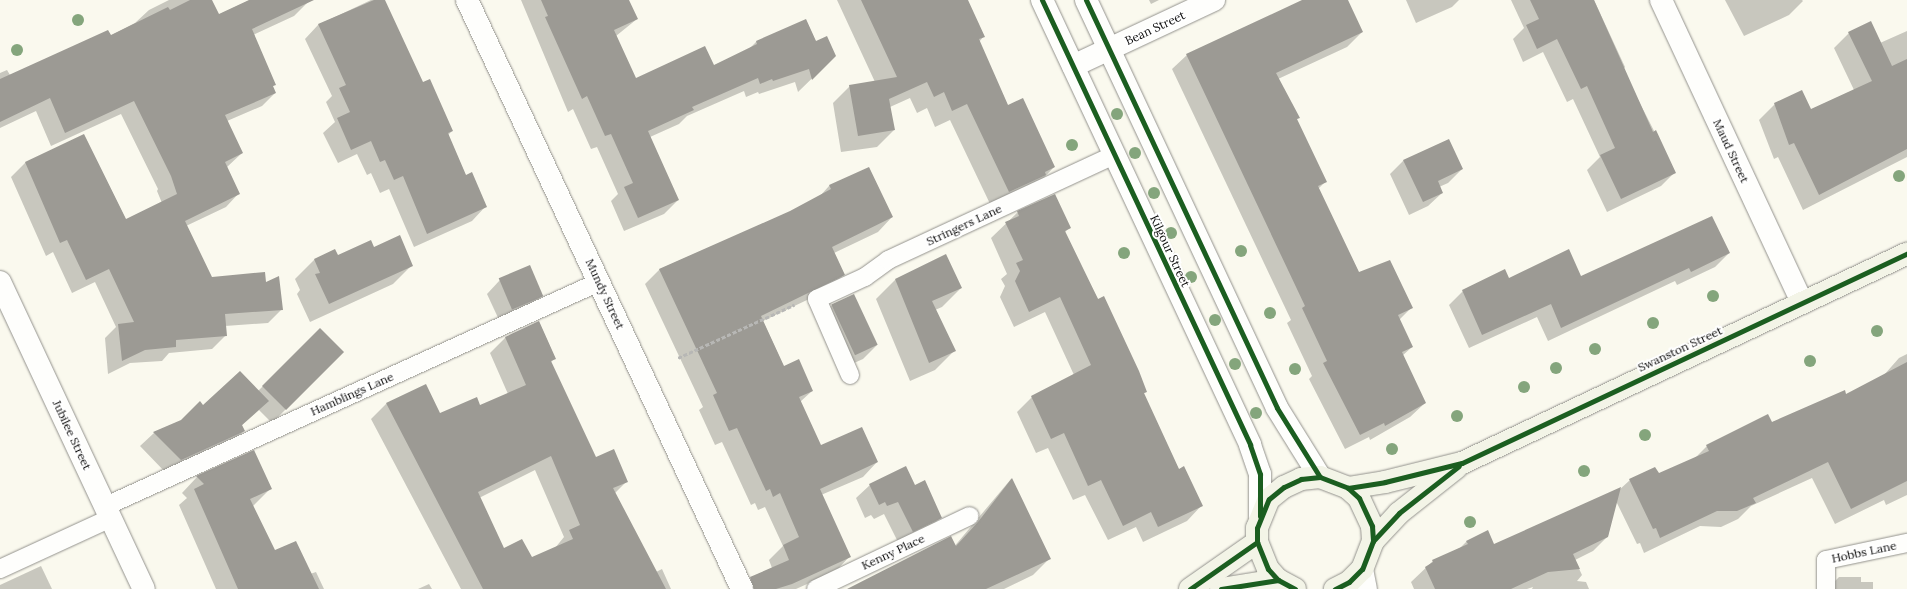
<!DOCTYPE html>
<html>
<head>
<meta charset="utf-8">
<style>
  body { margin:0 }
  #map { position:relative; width:1907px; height:589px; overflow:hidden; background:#faf9ee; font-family:Lora,serif }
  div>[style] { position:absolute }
  .shadow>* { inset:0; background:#0003 }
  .building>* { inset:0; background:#9c9a94; transform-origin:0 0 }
  .path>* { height:2.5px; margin-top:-1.25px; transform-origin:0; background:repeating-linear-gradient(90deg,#b7b7b5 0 4px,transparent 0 6px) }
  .roads { filter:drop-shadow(0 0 1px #93928d) drop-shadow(0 0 1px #93928d) }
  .lane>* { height:18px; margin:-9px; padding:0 9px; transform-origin:9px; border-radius:9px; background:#fefefc }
  .street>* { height:22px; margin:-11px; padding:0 11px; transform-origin:11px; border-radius:11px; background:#fefefc }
  .secondary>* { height:22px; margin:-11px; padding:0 11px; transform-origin:11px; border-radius:11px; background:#f3f4e7 }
  .cycleway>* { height:5px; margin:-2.5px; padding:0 2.5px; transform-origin:2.5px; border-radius:2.5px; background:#1b5e20 }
  .trees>* { width:12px; height:12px; margin:-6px; border-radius:50%; background:#84a57c }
  span { translate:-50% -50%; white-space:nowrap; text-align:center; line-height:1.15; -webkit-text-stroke:4px #fff; paint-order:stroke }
  .street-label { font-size:12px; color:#0b0b0b }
</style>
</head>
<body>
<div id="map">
  <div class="shadow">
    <div style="clip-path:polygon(169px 0,211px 0,218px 15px,250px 0,307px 0,308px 2px,294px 16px,253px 35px,275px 84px,272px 87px,275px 93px,262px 106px,227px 121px,242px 153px,227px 167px,239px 193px,226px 207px,186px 226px,211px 278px,265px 283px,282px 309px,268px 323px,225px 326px,226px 335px,212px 349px,169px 353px,162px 361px,130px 363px,108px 374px,105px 338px,116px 327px,95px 282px,72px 293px,53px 252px,46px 256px,11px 177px,25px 163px,84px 135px,126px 220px,162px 203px,157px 191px,158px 189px,121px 114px,51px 146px,36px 111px,0 128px,0 73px,7px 70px,10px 75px,110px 36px,135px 23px,149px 10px)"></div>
    <div style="clip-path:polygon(371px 0,384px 0,422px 84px,452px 131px,448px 135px,466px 176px,485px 207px,472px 221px,414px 247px,389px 189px,380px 193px,371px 173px,367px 175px,357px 154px,338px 163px,323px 133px,335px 122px,326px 102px,332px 96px,305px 39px,318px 25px)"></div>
    <div style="clip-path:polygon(521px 0,628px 0,637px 19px,616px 36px,635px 79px,713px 66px,749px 49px,756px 42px,806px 20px,816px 42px,835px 56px,798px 92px,795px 82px,759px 94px,758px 92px,746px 97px,744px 91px,687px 116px,679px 124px,650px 137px,678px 200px,664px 214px,624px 231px,611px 201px,618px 194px,597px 147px,591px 149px,573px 109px,568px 112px)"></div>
    <div style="clip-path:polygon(837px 0,967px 0,984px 36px,979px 42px,1008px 106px,1054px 167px,1038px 184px,992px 208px,950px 120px,935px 127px,927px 108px,917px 113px,910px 98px,890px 107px,894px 130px,877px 147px,841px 152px,833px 103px,850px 86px,875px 82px)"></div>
    <div style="clip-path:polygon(1149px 0,1159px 0,1151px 4px)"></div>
    <div style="clip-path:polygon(1304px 0,1347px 0,1362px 32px,1347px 47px,1278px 79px,1298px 118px,1296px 120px,1325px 182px,1318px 189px,1359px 273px,1411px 308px,1399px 320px,1412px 347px,1402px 356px,1425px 403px,1410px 417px,1370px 440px,1369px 437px,1345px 449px,1309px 379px,1312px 376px,1287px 323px,1291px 320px,1172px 69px,1187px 55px)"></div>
    <div style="clip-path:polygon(1406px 0,1459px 0,1452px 7px,1416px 23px)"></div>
    <div style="clip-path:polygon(1511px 0,1594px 0,1625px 67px,1623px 70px,1675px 172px,1661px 186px,1607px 212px,1587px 170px,1600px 157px,1573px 99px,1567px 102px,1543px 52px,1523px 62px,1513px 39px,1524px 28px)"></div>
    <div style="clip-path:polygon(1725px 0,1802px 0,1803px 1px,1789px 15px,1744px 36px)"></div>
    <div style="clip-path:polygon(1907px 31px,1907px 157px,1803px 210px,1778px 157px,1774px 159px,1759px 120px,1775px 104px,1810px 110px,1854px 90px,1834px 48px,1849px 33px,1880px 43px)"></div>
    <div style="clip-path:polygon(1448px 140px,1462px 169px,1448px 183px,1439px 187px,1442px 193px,1428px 206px,1409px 215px,1390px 174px,1403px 161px)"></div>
    <div style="clip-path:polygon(869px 168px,892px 217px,878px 232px,834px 253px,844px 274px,830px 289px,763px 321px,784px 367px,812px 391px,800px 402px,821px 447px,877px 462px,863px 477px,821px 495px,850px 556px,836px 571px,796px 589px,740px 589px,751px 578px,772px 568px,769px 560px,783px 546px,765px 507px,758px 510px,755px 503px,751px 505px,722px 442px,715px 445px,699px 410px,703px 407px,645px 284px,660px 269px,790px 212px,820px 196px,829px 186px)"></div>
    <div style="clip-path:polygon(1018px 212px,1069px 228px,1064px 233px,1146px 392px,1143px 394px,1179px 470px,1202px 505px,1187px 521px,1143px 542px,1136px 527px,1108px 540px,1085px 495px,1073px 500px,1048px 448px,1036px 453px,1017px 412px,1032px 397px,1074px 375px,1045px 312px,1014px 327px,1000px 297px,1005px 286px,1001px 279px,1007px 274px,991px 238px)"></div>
    <div style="clip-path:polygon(373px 248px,412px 265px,393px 284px,310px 322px,297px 294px,300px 290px,295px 279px,314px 260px,334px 250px,337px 256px)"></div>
    <div style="clip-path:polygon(1729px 253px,1715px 267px,1677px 285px,1675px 281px,1548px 341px,1537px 317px,1469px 348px,1449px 305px,1463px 291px,1508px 279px,1580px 277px)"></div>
    <div style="clip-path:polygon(500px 280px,542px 296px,528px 309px,500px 322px,487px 294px)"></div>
    <div style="clip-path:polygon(895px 280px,961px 288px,942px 307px,935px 310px,954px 351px,935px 370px,910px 381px,876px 299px)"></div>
    <div style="clip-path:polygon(832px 305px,877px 345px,863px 359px,843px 368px,818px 318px)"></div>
    <div style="clip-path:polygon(evenodd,539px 322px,555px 358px,550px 363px,595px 458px,627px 481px,614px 494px,656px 572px,662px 569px,671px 589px,461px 589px,371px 419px,386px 404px,439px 414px,480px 406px,508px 394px,490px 353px,505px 338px,539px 322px,535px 470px,564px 537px,555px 548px,531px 559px,503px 549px,479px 498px,535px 470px)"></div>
    <div style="clip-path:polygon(320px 330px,343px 352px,272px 423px,259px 410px,241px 426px,244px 431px,230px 445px,167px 474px,140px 446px,154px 433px,181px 421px,203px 406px,258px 391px)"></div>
    <div style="clip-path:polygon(1907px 354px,1907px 495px,1886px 505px,1884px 500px,1835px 524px,1812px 478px,1751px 506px,1738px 519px,1721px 527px,1700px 526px,1644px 553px,1640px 543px,1637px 544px,1616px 501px,1608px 536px,1593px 551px,1575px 560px,1582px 575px,1577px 581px,1586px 582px,1589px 589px,1532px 589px,1533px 587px,1527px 589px,1414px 589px,1411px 582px,1433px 561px,1460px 548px,1467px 541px,1494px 545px,1618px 491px,1630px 480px,1658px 475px,1695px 458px,1707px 446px,1846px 395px,1884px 375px,1899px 358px)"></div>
    <div style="clip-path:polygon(253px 452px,270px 489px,253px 506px,274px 552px,310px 574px,316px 572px,324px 589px,216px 589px,179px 505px,187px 498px,182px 493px,197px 477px)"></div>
    <div style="clip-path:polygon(1011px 479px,1049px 559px,1033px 575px,1004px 589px,896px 589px,953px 548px)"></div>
    <div style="clip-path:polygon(870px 485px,915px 487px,941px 517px,927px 531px,899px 544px,884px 514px,874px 519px,871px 515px,865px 518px,856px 498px)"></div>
    <div style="clip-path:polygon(41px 566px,52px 589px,0 589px,0 585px)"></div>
    <div style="clip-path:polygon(1839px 577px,1861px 577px,1861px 582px,1873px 582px,1873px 589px,1827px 589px)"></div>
    <div style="clip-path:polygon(429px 584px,432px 589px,418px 589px)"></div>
  </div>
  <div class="building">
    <div style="clip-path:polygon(190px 0,212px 0,219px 14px,249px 0,314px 0,252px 29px,276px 85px,273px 86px,276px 93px,225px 115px,243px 153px,225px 162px,240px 194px,185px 221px,212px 277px,265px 272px,266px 282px,279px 276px,283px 310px,225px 314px,227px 336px,176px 340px,176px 347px,145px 350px,122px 361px,118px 324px,134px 322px,109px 269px,86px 280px,67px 240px,60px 243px,25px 162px,84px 134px,126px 219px,177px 194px,171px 176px,134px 101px,65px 133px,50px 98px,0 122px,0 79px,108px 30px,111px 35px,168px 7px,170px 10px)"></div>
    <div style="clip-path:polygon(374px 0,385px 0,423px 82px,430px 79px,453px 131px,448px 133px,466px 175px,472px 172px,487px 207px,427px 234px,403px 176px,394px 180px,385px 160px,380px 162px,371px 141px,351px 150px,337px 118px,350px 112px,339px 88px,346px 85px,318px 24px)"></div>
    <div style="clip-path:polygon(541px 0,629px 0,638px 19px,614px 30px,636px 78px,705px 46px,714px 65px,757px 44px,756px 41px,806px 19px,816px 41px,827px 36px,836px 56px,812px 80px,809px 69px,773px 81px,772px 79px,760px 84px,758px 78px,692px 107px,694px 110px,648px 131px,679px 200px,638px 218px,624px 187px,633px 183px,611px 134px,605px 136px,587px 96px,582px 99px,545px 17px,548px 16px)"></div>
    <div style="clip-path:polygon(861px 0,968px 0,985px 37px,979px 39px,1008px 105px,1023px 98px,1055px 167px,1045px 172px,1046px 175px,1009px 192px,967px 104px,952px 111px,944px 92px,934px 97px,927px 82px,889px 99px,895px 130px,858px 136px,849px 85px,897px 77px)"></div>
    <div style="clip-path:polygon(1302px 0,1348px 0,1363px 32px,1276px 73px,1300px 118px,1297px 119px,1327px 182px,1318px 186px,1359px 272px,1390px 260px,1413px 308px,1398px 315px,1413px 347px,1402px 352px,1426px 403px,1385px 426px,1384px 423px,1360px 435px,1323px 363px,1327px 361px,1302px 308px,1305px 306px,1186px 54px)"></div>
    <div style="clip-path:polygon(1530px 0,1594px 0,1653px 132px,1656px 130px,1676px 173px,1621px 199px,1600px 155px,1615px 148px,1587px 86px,1581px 89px,1557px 39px,1537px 49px,1526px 25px,1539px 19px)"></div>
    <div style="clip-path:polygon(1871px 21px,1892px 66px,1907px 59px,1907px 149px,1819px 195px,1794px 143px,1789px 145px,1774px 103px,1802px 90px,1811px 109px,1872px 81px,1848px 32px)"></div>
    <div style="clip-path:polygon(1449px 139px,1463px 169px,1438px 181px,1443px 193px,1423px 202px,1403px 160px)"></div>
    <div style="clip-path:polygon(869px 167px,893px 217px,832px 247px,845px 275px,761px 316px,784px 366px,799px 359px,813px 391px,799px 397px,821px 445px,862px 427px,878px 462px,820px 489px,851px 557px,792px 584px,776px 589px,754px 589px,750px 577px,789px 560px,783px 545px,799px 537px,780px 493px,773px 497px,770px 489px,766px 491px,737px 428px,729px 431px,713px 395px,717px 393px,659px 269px,790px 211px,831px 189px,829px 185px)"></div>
    <div style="clip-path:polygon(1055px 194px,1071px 228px,1065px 231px,1098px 299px,1104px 296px,1139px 371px,1147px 392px,1144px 393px,1179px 469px,1184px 466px,1203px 506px,1158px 527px,1151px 512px,1123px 526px,1101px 480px,1088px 486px,1064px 433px,1051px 439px,1031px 396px,1091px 365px,1060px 297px,1029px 312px,1015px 281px,1020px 271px,1016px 263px,1023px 260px,1005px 222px,1019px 216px,1017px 211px)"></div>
    <div style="clip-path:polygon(1712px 216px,1730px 253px,1691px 272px,1689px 268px,1561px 328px,1551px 304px,1482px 335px,1462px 290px,1505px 269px,1509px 278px,1569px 249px,1581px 276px)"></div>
    <div style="clip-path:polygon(400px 235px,413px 266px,329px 304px,315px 274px,320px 273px,314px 259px,335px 249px,338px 255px,371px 240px,374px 247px)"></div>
    <div style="clip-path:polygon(946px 254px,962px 288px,932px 301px,956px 351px,929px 363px,895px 279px)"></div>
    <div style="left:530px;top:265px;width:34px;height:34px;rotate:67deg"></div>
    <div style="left:854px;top:294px;width:56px;height:25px;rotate:65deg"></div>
    <div style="clip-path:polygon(evenodd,539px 321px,556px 359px,551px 361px,596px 457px,614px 449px,628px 482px,613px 488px,666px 589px,483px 589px,386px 403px,426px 384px,440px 413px,477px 397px,480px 405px,526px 385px,505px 337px,539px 321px,551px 456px,580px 525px,569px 530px,573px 539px,532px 557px,522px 539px,504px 548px,478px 492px,551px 456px)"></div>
    <div style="left:320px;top:328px;width:34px;height:82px;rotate:45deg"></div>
    <div style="clip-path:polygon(1907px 362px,1907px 481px,1851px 509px,1828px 462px,1753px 498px,1756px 503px,1737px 511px,1717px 511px,1660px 538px,1656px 528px,1653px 529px,1629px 479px,1655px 467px,1659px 473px,1709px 451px,1706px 445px,1768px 414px,1772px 422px,1845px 390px,1846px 394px)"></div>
    <div style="clip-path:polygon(240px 371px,269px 401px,242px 425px,245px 431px,181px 460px,153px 432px,181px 420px,200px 401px,203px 405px)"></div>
    <div style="clip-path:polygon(254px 450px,272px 489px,250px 499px,275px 550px,296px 541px,319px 589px,238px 589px,194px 489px,204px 484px,196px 476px)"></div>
    <div style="clip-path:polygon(906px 466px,915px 485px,925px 480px,942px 518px,913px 532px,898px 502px,887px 506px,885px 502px,879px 505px,869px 484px)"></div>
    <div style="clip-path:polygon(1012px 478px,1051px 559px,986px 589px,847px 589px,951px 536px,956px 546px,978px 522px)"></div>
    <div style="clip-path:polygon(1621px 487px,1608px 537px,1573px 554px,1580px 569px,1548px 572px,1511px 589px,1435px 589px,1425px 567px,1433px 562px,1432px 560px,1468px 544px,1466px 541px,1488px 530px,1494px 544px)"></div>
  </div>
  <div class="path">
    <div style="left:678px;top:358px;width:128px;rotate:-24.6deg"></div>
  </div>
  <div class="roads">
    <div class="lane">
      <div style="left:850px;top:375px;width:83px;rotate:-113.5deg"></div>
      <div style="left:817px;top:299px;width:53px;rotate:-24.6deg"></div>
      <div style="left:865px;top:277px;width:29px;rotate:-36deg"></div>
      <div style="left:888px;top:260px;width:249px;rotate:-24.9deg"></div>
      <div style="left:106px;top:506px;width:542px;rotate:-24.44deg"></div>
      <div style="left:0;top:569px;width:122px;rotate:-24.7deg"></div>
      <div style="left:816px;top:589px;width:170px;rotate:-25.4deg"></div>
      <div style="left:1826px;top:589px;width:29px;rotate:-90deg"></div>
      <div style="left:1826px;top:560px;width:83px;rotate:-11.9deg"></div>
    </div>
    <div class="street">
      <div style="left:467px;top:0;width:650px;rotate:64.97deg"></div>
      <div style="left:1042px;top:0;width:491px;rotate:64.9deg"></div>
      <div style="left:1250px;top:445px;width:31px;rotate:71deg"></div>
      <div style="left:1260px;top:474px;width:42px;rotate:90deg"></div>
      <div style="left:1086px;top:0;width:450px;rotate:64.9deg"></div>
      <div style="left:1277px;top:408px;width:81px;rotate:58.1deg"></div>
      <div style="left:1661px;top:0;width:334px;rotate:65deg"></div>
      <div style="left:1073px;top:66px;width:156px;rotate:-25.1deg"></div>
      <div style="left:0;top:282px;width:339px;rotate:64.9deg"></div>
      <div style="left:1362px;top:569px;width:20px;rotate:79deg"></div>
    </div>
    <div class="secondary">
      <div style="left:1348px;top:488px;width:37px;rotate:-9deg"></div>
      <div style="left:1385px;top:482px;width:79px;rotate:-13.9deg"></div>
      <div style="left:1462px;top:463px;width:492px;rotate:-25.2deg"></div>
      <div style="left:1373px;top:541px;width:38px;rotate:-47deg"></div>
      <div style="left:1399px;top:513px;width:73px;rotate:-38.3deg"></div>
      <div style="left:1190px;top:589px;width:82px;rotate:-35deg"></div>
      <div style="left:1221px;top:589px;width:58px;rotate:-9deg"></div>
      <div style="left:1295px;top:589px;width:19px;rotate:-152deg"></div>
      <div style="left:1278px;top:580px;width:15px;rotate:-132deg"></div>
      <div style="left:1268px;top:569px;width:29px;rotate:-112deg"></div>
      <div style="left:1257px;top:542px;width:14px;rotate:-90deg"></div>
      <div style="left:1257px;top:528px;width:31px;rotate:-68deg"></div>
      <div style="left:1269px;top:499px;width:19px;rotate:-39deg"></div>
      <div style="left:1284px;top:487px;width:19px;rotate:-25deg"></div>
      <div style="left:1301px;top:479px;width:19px;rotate:-6deg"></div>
      <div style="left:1320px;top:477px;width:30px;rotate:21deg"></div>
      <div style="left:1348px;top:488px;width:15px;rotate:42deg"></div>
      <div style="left:1359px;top:498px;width:31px;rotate:65deg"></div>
      <div style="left:1372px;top:526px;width:15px;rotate:86deg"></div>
      <div style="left:1373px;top:541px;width:30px;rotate:111deg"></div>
      <div style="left:1362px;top:569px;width:18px;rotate:135deg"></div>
      <div style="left:1349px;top:582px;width:16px;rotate:153deg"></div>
    </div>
  </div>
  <div class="cycleway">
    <div style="left:1042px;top:0;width:491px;rotate:64.9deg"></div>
    <div style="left:1250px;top:445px;width:31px;rotate:71deg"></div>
    <div style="left:1260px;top:474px;width:42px;rotate:90deg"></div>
    <div style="left:1086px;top:0;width:450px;rotate:64.9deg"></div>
    <div style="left:1277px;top:408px;width:81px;rotate:58.1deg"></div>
    <div style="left:1348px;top:488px;width:37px;rotate:-9deg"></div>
    <div style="left:1385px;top:482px;width:79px;rotate:-13.9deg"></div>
    <div style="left:1462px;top:463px;width:492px;rotate:-25.2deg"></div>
    <div style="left:1373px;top:541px;width:38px;rotate:-47deg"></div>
    <div style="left:1399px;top:513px;width:76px;rotate:-38.1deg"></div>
    <div style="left:1190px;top:589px;width:82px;rotate:-35deg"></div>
    <div style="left:1221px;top:589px;width:58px;rotate:-9deg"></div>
    <div style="left:1295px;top:589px;width:19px;rotate:-152deg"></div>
    <div style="left:1278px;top:580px;width:15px;rotate:-132deg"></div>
    <div style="left:1268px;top:569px;width:29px;rotate:-112deg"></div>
    <div style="left:1257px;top:542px;width:14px;rotate:-90deg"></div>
    <div style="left:1257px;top:528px;width:31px;rotate:-68deg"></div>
    <div style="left:1269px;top:499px;width:19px;rotate:-39deg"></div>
    <div style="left:1284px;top:487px;width:19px;rotate:-25deg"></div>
    <div style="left:1301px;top:479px;width:19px;rotate:-6deg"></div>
    <div style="left:1320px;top:477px;width:30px;rotate:21deg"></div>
    <div style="left:1348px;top:488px;width:15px;rotate:42deg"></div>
    <div style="left:1359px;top:498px;width:31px;rotate:65deg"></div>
    <div style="left:1372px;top:526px;width:15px;rotate:86deg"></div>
    <div style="left:1373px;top:541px;width:30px;rotate:111deg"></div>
    <div style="left:1362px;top:569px;width:18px;rotate:135deg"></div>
    <div style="left:1349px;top:582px;width:16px;rotate:153deg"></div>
  </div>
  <div class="trees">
    <div style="left:78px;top:20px"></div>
    <div style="left:17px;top:50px"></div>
    <div style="left:1117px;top:114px"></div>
    <div style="left:1072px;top:145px"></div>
    <div style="left:1135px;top:153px"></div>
    <div style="left:1899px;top:176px"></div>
    <div style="left:1154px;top:193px"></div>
    <div style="left:1171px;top:233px"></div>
    <div style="left:1241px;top:251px"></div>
    <div style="left:1124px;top:253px"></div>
    <div style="left:1191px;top:277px"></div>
    <div style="left:1713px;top:296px"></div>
    <div style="left:1270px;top:313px"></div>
    <div style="left:1215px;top:320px"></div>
    <div style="left:1653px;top:323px"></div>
    <div style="left:1877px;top:331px"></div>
    <div style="left:1595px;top:349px"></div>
    <div style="left:1810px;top:361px"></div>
    <div style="left:1235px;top:364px"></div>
    <div style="left:1556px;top:368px"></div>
    <div style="left:1295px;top:369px"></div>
    <div style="left:1524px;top:387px"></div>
    <div style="left:1256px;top:413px"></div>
    <div style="left:1457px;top:416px"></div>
    <div style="left:1645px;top:435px"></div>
    <div style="left:1392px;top:449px"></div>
    <div style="left:1584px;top:471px"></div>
    <div style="left:1470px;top:522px"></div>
  </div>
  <div class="street-label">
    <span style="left:1155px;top:28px;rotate:-25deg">Bean Street</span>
    <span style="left:1731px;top:151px;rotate:65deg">Maud Street</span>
    <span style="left:964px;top:225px;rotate:-25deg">Stringers Lane</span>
    <span style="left:1170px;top:251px;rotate:65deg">Kilgour Street</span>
    <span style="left:605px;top:294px;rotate:65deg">Mundy Street</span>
    <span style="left:1680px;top:349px;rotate:-25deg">Swanston Street</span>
    <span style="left:352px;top:394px;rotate:-24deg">Hamblings Lane</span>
    <span style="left:72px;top:435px;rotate:65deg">Jubilee Street</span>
    <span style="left:893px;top:552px;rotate:-25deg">Kenny Place</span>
    <span style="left:1864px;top:552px;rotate:-12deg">Hobbs Lane</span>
  </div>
</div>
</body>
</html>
